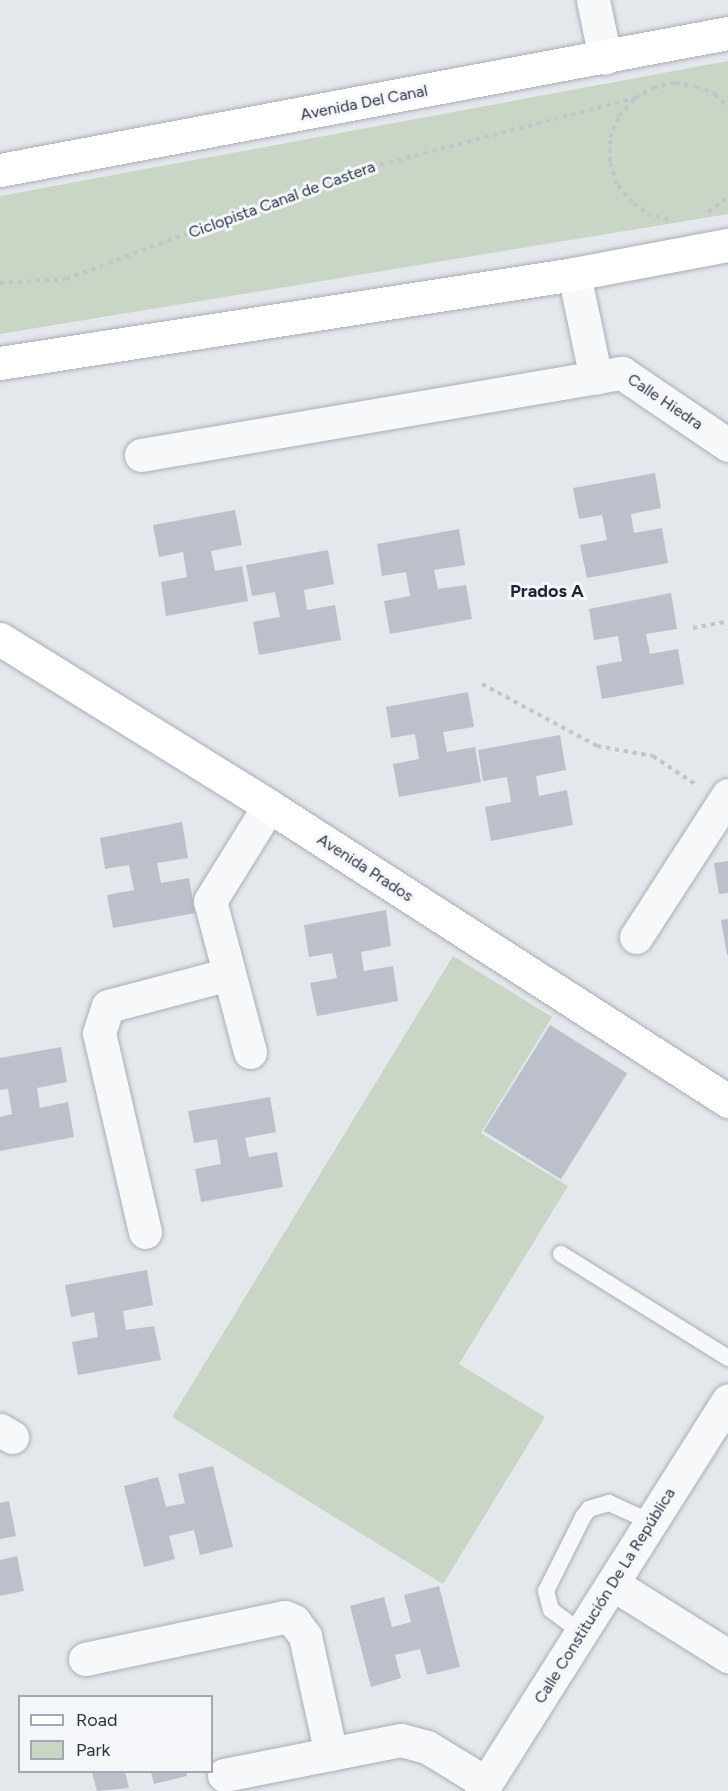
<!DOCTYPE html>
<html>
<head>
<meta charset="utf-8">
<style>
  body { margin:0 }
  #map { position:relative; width:728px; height:1791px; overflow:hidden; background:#e4e7ec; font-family:Figtree,sans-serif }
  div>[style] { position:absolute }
  .green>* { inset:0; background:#c9d6c5 }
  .building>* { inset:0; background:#bbc0ca; transform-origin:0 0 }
  .path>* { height:4px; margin-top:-2px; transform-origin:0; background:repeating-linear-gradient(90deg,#c2c5cb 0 4.5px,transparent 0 9px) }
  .roads { filter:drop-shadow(0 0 2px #a9aeb7) drop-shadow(0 0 2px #a9aeb7) }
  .lane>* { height:16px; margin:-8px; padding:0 8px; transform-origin:8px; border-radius:8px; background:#f7f8fa }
  .street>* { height:33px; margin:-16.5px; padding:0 16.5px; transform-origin:16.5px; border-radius:16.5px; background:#f7f8fa }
  .secondary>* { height:33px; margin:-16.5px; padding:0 16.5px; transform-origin:16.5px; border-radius:16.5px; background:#fff }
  span { translate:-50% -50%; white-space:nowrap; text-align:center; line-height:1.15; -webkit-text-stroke:6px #f4f6f9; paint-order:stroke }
  .street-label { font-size:16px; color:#2b3445 }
  .neighbourhood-label { font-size:18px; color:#1d2536; font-weight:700 }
  .legend { position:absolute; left:18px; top:1695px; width:195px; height:78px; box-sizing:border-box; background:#f4f6f9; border:2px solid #a4a8b1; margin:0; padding:8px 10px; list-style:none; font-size:18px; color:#2b3445 }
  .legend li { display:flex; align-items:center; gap:12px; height:30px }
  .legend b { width:30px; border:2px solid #a4a8b1 }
</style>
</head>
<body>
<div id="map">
  <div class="green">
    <div style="clip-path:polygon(728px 61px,728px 214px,0 334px,0 196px)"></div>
    <div style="clip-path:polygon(453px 956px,552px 1017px,481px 1133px,568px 1186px,459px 1364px,545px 1417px,443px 1584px,172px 1417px)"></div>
  </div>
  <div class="building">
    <div style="clip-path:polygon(655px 473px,661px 508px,631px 514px,634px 533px,662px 528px,668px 563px,587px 578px,580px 545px,607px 540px,602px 515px,579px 519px,573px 488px)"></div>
    <div style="clip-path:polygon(235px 510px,242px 545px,211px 551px,215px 571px,242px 566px,248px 601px,166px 616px,161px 582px,187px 577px,183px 552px,159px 557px,153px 525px)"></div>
    <div style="clip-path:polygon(459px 529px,465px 565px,434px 570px,438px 589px,466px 585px,472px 619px,390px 634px,384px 601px,410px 596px,406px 572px,382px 576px,377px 544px)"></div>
    <div style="clip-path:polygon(328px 550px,334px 584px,304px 590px,307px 610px,335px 605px,341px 640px,259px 655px,253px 622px,280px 617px,275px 592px,252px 596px,246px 565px)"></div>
    <div style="clip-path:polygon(671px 593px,677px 629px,646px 634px,650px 654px,678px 649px,684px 684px,602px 699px,596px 666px,622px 661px,618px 636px,594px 640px,589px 609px)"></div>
    <div style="clip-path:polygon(468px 692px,474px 727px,443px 732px,447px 752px,475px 747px,481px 782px,399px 797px,393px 764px,419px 759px,415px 734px,391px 738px,386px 707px)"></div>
    <div style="clip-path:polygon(560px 735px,566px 770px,536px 776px,539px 796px,567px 790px,573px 825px,491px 841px,485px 807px,511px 802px,507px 777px,483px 781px,478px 750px)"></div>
    <div style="clip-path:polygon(182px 822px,188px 858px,157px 863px,161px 883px,189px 878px,195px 913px,113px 928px,107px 895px,134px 890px,129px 865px,105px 869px,100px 838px)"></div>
    <div style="clip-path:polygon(728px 861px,728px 893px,719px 894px,714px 863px)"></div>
    <div style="clip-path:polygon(386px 910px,391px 946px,361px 952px,364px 971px,393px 966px,398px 1001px,317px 1016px,310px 983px,337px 978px,332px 953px,309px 957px,304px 925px)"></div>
    <div style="clip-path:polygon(728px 919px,728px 955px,727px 955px,721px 920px)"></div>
    <div style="left:550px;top:1025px;width:91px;height:125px;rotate:32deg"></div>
    <div style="clip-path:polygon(61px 1047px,67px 1082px,37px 1088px,40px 1108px,68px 1102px,74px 1137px,0 1151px,0 1117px,12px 1114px,8px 1089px,0 1090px,0 1058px)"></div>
    <div style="clip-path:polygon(270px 1097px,276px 1132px,245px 1138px,249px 1157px,277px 1152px,283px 1187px,201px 1202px,195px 1169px,221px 1164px,217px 1139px,194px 1143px,188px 1111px)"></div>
    <div style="clip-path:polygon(147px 1270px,153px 1305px,123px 1311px,126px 1330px,154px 1326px,161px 1360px,78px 1375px,72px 1342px,98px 1337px,94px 1312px,71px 1317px,65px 1285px)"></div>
    <div style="clip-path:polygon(213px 1466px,233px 1547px,200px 1555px,194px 1530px,169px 1536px,175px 1559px,144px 1567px,124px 1486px,158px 1477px,166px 1507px,185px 1503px,178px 1474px)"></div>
    <div style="clip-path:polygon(9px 1501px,16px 1536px,0 1539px,0 1503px)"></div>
    <div style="clip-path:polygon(17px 1556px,24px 1591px,0 1596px,0 1560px)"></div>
    <div style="clip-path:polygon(439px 1586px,460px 1667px,427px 1675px,420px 1649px,395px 1655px,401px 1678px,371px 1687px,350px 1606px,384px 1597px,392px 1627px,411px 1622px,404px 1595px)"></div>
    <div style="clip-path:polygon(92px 1772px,125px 1772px,129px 1788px,97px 1791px)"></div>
    <div style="clip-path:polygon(151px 1772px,186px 1772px,187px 1776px,154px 1784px)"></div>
  </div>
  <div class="path">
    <div style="left:708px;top:212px;width:25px;rotate:-37deg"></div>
    <div style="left:669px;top:219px;width:17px;rotate:-170deg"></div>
    <div style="left:652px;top:216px;width:24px;rotate:-147deg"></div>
    <div style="left:632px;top:203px;width:24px;rotate:-128deg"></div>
    <div style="left:617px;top:184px;width:23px;rotate:-108deg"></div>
    <div style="left:610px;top:162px;width:24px;rotate:-90deg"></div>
    <div style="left:610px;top:138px;width:24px;rotate:-68deg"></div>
    <div style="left:619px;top:116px;width:24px;rotate:-48deg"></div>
    <div style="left:635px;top:98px;width:21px;rotate:-29deg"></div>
    <div style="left:653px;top:88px;width:23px;rotate:-13deg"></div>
    <div style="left:675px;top:83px;width:21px;rotate:8deg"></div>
    <div style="left:696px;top:86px;width:21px;rotate:23deg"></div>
    <div style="left:715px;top:94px;width:18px;rotate:45deg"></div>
    <div style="left:0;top:283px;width:66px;rotate:-3.5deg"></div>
    <div style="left:66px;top:279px;width:298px;rotate:-20.6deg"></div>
    <div style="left:345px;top:174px;width:300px;rotate:-14.7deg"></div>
    <div style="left:693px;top:628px;width:36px;rotate:-11deg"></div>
    <div style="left:482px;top:684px;width:131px;rotate:28.3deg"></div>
    <div style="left:597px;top:746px;width:57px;rotate:10.1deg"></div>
    <div style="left:653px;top:756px;width:50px;rotate:33.7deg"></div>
  </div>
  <div class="roads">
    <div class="lane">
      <div style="left:561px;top:1254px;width:197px;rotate:31.9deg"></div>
      <div style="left:582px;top:1633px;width:39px;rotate:-143deg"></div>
      <div style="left:551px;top:1610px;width:20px;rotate:-105deg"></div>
      <div style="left:546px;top:1591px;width:83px;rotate:-63.4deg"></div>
      <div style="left:583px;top:1517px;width:10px;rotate:-53deg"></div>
      <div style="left:589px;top:1509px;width:21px;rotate:-17deg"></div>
      <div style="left:609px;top:1503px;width:46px;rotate:24.3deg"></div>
    </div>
    <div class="street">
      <div style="left:593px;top:0;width:59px;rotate:78.3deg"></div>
      <div style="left:574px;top:274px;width:106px;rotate:78.1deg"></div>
      <div style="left:141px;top:455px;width:488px;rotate:-9.7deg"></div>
      <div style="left:622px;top:373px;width:128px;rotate:34.2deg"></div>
      <div style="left:636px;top:937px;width:169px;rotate:-57.1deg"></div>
      <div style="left:250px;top:1052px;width:156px;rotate:-104.8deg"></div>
      <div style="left:210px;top:901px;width:112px;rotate:-58.2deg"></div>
      <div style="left:145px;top:1232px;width:204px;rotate:-103deg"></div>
      <div style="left:99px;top:1033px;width:28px;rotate:-72deg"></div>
      <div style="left:108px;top:1006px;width:125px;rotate:-14.8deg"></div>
      <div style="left:0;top:1430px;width:14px;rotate:30deg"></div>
      <div style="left:613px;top:1584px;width:136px;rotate:32.1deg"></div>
      <div style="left:85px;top:1659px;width:204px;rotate:-11.9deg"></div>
      <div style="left:285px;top:1617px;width:10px;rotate:24deg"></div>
      <div style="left:294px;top:1621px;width:19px;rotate:54deg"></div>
      <div style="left:305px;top:1636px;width:121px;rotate:77.6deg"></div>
      <div style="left:224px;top:1775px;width:180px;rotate:-11.2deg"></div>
      <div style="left:401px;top:1740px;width:27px;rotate:15deg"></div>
      <div style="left:427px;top:1747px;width:69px;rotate:31.4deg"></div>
      <div style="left:481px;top:1791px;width:462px;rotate:-57.7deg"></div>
    </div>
    <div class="secondary">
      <div style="left:0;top:170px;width:741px;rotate:-10.66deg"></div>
      <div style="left:0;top:363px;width:581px;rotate:-8.81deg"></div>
      <div style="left:574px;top:274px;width:157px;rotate:-10.7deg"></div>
      <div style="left:0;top:639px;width:317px;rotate:31.8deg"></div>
      <div style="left:269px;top:806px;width:546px;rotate:32.73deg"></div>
    </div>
  </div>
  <div class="street-label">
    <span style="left:364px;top:103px;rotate:-11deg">Avenida Del Canal</span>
    <span style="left:282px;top:200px;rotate:-20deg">Ciclopista Canal de Castera</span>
    <span style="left:665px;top:402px;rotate:34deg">Calle Hiedra</span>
    <span style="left:365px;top:868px;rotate:33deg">Avenida Prados</span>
    <span style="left:605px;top:1596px;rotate:-58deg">Calle Constitución De La República</span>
  </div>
  <div class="neighbourhood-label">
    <span style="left:547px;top:591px">Prados A</span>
  </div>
  <ul class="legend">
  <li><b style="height:8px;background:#fff"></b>Road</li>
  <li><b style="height:16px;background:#c9d6c5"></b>Park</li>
  </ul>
</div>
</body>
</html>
